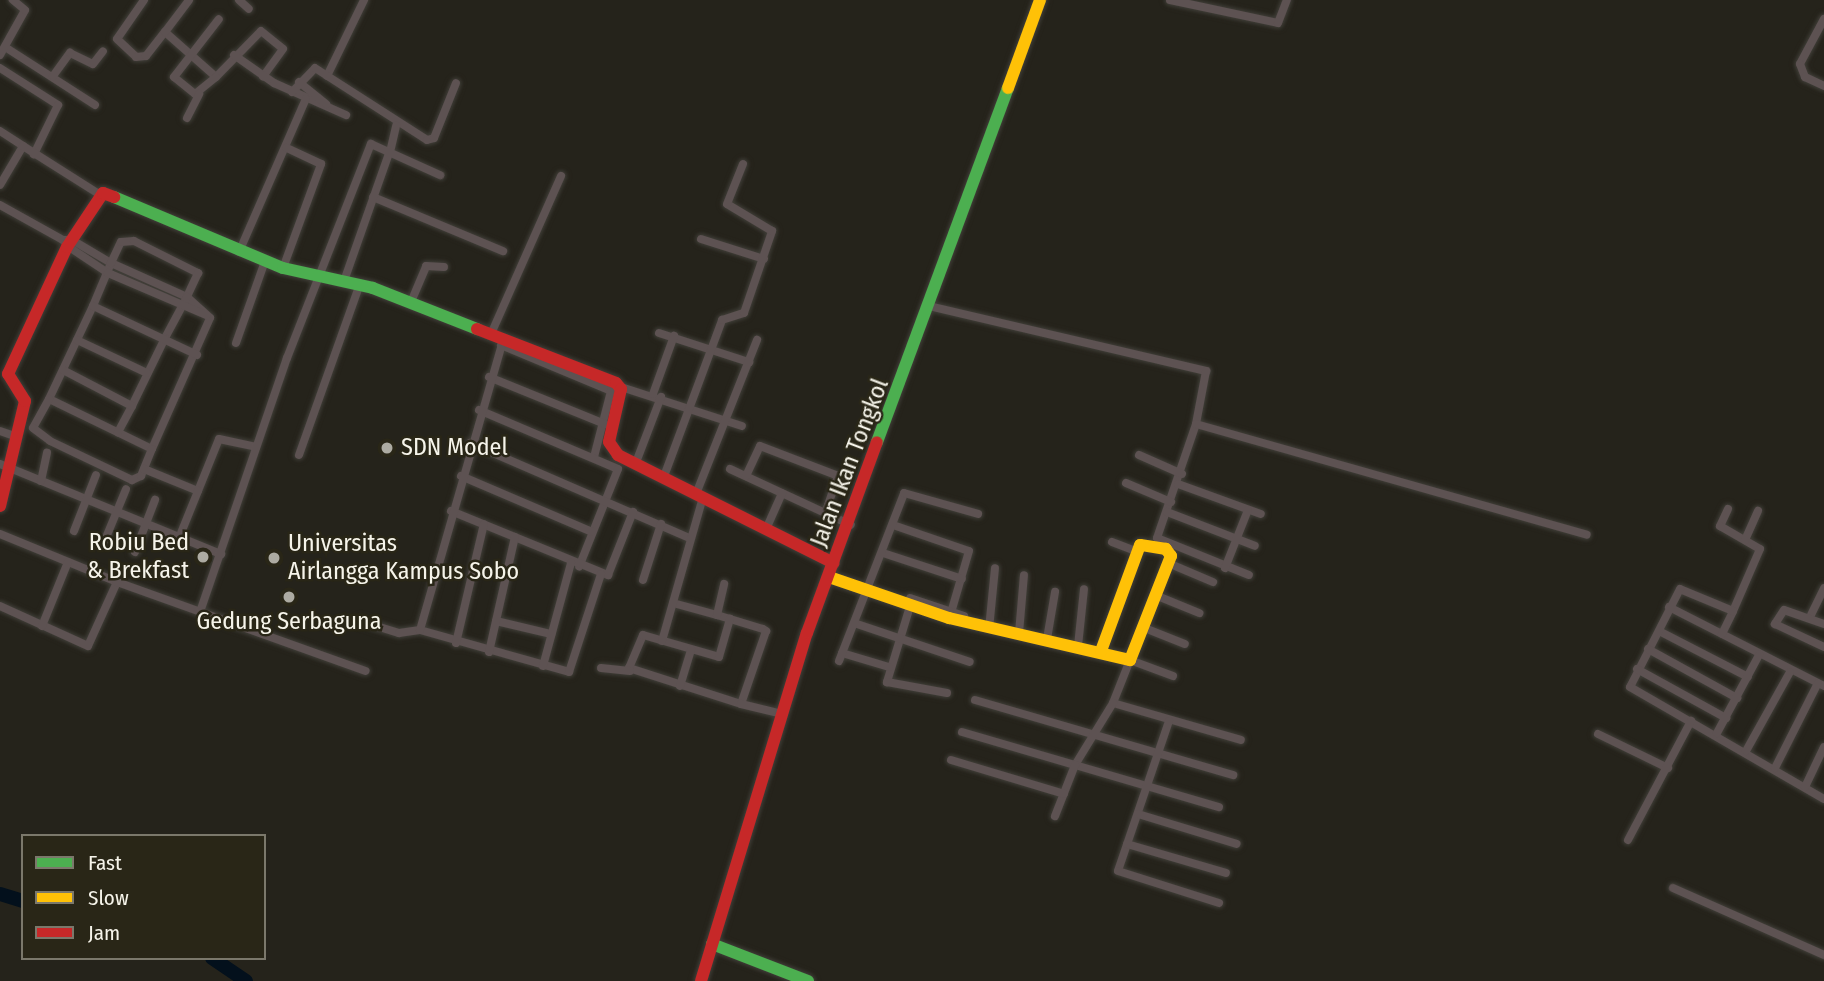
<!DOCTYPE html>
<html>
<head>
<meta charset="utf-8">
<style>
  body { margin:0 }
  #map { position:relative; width:1824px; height:981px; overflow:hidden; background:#25231b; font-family:"Fira Sans Condensed",sans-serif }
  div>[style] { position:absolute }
  .river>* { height:14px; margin:-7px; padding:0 7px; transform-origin:7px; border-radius:7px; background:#03101c }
  .roads { filter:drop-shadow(0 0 2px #413f39) drop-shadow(0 0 2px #413f39) }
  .street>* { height:8px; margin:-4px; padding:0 4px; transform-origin:4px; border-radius:4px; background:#5d5252 }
  .fast>* { height:12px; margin:-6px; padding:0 6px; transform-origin:6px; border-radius:6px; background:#4caf50 }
  .slow>* { height:12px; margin:-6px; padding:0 6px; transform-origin:6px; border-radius:6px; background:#ffc107 }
  .jam>* { height:12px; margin:-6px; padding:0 6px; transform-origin:6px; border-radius:6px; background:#c62828 }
  .dots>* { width:19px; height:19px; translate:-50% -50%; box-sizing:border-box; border:4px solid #292617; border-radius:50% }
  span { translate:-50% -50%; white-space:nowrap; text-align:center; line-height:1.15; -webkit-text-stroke:5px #292617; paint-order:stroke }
  .poi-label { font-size:24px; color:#f6f4ea }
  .left { translate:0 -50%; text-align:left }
  .right { translate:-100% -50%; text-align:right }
  .street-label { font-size:24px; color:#f6f4ea }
  .legend { position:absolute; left:21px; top:834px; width:245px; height:126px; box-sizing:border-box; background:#292617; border:2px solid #7b786b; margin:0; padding:9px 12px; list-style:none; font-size:21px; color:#f6f4ea }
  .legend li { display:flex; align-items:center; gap:14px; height:35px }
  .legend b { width:35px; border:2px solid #7b786b }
</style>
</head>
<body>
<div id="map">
  <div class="river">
    <div style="left:0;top:894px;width:24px;rotate:17deg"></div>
    <div style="left:212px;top:958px;width:41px;rotate:34.1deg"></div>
  </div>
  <div class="roads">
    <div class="street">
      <div style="left:144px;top:0;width:47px;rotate:124.7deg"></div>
      <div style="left:117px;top:39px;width:26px;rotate:43deg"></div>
      <div style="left:136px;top:57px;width:10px;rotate:-6deg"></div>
      <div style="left:146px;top:56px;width:31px;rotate:-52deg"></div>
      <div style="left:165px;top:32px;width:68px;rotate:41.4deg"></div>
      <div style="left:216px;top:77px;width:64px;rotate:-45.6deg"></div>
      <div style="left:261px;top:31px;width:28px;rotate:39deg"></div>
      <div style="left:283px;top:49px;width:34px;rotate:126deg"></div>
      <div style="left:239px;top:0;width:13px;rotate:42deg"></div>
      <div style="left:1170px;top:0;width:110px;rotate:12deg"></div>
      <div style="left:1278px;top:23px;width:25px;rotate:-69deg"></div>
      <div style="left:1824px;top:19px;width:51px;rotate:118.1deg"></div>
      <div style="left:1800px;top:64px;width:14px;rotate:69deg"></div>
      <div style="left:1805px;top:77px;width:21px;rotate:25deg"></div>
      <div style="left:165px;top:32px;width:40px;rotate:-53deg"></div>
      <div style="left:5px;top:47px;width:107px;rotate:32.8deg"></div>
      <div style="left:0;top:55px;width:51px;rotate:-60.9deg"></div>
      <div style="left:25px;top:10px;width:16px;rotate:-140deg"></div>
      <div style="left:234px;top:55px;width:49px;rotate:35deg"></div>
      <div style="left:274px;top:83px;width:79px;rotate:24deg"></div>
      <div style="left:0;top:68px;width:69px;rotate:32.5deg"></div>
      <div style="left:58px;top:105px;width:55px;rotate:116.1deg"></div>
      <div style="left:53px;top:76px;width:29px;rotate:-54deg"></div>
      <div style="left:70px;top:53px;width:25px;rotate:26deg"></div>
      <div style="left:93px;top:64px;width:16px;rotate:-52deg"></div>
      <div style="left:327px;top:76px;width:85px;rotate:-64deg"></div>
      <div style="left:216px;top:77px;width:27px;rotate:141deg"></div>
      <div style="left:195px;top:94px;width:27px;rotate:-141deg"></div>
      <div style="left:174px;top:77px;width:73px;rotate:-52.2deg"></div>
      <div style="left:299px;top:82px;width:35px;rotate:39deg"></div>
      <div style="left:292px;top:92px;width:33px;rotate:-46deg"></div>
      <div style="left:315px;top:68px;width:133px;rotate:32.7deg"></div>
      <div style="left:427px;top:140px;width:7px;rotate:-16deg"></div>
      <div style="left:434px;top:138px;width:59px;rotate:-68.2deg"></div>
      <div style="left:187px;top:118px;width:27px;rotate:-63deg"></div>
      <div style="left:0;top:131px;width:27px;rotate:33deg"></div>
      <div style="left:23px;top:146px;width:45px;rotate:120.5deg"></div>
      <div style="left:23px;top:146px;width:90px;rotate:32.3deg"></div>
      <div style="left:391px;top:148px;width:23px;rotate:-77deg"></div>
      <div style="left:373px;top:197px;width:141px;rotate:22.6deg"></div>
      <div style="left:0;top:205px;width:72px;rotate:29.1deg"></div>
      <div style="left:63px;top:240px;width:9px"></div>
      <div style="left:72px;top:240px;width:45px;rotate:30.5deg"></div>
      <div style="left:111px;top:263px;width:83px;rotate:24.1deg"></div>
      <div style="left:187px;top:297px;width:31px;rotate:42deg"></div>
      <div style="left:210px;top:318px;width:143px;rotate:113.9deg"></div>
      <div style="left:152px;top:449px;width:114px;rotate:-154.1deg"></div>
      <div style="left:49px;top:399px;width:103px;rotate:-64.7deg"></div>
      <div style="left:93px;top:306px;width:47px;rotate:-67.3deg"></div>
      <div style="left:111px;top:263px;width:23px;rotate:-65deg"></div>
      <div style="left:121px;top:242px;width:13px;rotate:-4deg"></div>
      <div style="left:134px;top:241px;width:72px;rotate:26.6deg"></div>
      <div style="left:198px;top:273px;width:26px;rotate:115deg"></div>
      <div style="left:187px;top:297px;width:47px;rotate:118.2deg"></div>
      <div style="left:165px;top:338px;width:76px;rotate:115.9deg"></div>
      <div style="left:132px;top:406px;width:30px;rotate:118deg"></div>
      <div style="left:701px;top:239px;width:66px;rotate:17.6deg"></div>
      <div style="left:66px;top:245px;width:50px;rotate:33.7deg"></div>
      <div style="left:108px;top:273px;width:107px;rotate:23.2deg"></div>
      <div style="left:239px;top:252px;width:167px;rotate:-66.4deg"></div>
      <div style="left:283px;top:268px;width:111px;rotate:-69.9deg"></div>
      <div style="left:321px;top:164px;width:38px;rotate:-155deg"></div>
      <div style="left:344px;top:281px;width:136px;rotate:-70.6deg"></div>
      <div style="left:411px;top:302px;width:39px;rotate:-67deg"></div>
      <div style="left:426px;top:266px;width:18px;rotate:3deg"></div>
      <div style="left:93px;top:306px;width:115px;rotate:25.2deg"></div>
      <div style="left:929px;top:306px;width:285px;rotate:13.2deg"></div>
      <div style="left:1206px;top:371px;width:54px;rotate:100.7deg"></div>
      <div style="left:1196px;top:424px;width:120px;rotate:108.9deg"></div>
      <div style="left:1157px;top:538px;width:99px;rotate:21.9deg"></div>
      <div style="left:659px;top:333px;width:95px;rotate:17.9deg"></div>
      <div style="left:491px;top:334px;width:173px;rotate:-66.1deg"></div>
      <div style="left:77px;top:340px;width:77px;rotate:25.2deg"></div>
      <div style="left:236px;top:343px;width:87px;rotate:-70.5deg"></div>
      <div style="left:501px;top:345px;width:119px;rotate:22.7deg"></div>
      <div style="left:611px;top:391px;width:68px;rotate:104.4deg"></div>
      <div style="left:63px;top:370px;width:78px;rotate:27.6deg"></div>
      <div style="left:489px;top:377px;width:125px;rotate:22.1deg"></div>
      <div style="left:621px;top:387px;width:127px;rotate:17.9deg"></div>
      <div style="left:653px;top:394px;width:62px;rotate:-70.1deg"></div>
      <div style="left:49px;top:399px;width:33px;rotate:119deg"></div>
      <div style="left:33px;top:428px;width:21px;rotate:37deg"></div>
      <div style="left:50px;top:441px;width:91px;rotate:25.4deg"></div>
      <div style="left:132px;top:480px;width:10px;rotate:-24deg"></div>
      <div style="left:141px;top:476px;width:29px;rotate:-68deg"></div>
      <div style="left:479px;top:410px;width:151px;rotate:23deg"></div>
      <div style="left:618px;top:469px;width:105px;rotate:111.7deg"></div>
      <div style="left:1196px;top:424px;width:406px;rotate:15.8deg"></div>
      <div style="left:0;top:431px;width:18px;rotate:19deg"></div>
      <div style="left:470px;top:443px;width:240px;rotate:23.4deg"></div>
      <div style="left:299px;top:455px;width:182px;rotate:-70.4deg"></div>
      <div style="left:1139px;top:455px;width:47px;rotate:23.8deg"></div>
      <div style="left:0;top:464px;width:239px;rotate:22.2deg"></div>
      <div style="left:635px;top:465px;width:73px;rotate:-69.1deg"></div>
      <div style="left:144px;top:469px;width:58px;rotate:22.2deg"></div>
      <div style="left:198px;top:491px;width:56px;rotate:-68deg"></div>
      <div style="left:219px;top:439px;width:38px;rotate:12deg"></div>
      <div style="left:730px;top:469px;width:133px;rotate:24.8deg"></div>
      <div style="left:461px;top:476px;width:142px;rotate:23.1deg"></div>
      <div style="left:746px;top:476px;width:33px;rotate:-65deg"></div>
      <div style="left:760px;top:446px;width:84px;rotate:21deg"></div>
      <div style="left:838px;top:476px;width:37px;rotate:109deg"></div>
      <div style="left:663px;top:479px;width:170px;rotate:-69.6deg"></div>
      <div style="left:722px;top:320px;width:23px;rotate:-18deg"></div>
      <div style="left:744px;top:313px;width:87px;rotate:-71.1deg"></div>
      <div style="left:772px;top:231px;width:52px;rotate:-149deg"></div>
      <div style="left:727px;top:204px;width:43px;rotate:-68.2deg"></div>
      <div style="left:41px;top:481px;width:29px;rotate:-78deg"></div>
      <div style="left:1126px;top:483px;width:49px;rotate:22.9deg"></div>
      <div style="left:1178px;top:484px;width:88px;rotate:19.9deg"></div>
      <div style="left:696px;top:494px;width:166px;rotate:-68.4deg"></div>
      <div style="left:1728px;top:509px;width:19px;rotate:115deg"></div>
      <div style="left:1720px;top:526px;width:46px;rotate:29.9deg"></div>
      <div style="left:1760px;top:549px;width:68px;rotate:113.5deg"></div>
      <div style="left:451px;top:511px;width:170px;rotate:22.2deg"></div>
      <div style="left:608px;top:575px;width:68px;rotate:-68.4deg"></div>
      <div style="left:1167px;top:512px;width:94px;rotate:21.1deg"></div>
      <div style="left:893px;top:525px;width:80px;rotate:18.9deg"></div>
      <div style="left:969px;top:551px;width:68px;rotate:106.3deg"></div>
      <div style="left:767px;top:527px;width:37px;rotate:-66deg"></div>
      <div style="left:74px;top:531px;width:60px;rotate:-68.6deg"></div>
      <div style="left:0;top:534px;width:126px;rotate:22.3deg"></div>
      <div style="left:117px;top:582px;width:70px;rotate:114.4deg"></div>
      <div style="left:88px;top:646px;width:97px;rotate:-155.6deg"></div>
      <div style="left:179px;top:538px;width:51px;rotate:-68deg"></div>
      <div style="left:105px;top:540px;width:55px;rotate:-67.6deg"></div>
      <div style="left:1745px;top:540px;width:32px;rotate:-66deg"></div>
      <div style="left:1112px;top:542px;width:28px;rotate:21deg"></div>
      <div style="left:135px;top:552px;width:56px;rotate:-69deg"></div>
      <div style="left:883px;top:553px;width:83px;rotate:18.2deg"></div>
      <div style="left:1168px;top:563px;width:49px;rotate:22.9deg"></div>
      <div style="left:1225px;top:568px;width:62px;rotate:-68.4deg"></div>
      <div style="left:643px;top:580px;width:59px;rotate:-72.2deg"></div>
      <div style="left:117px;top:582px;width:264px;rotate:19.7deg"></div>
      <div style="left:1155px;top:595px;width:48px;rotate:22.2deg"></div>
      <div style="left:910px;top:598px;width:57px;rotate:18.4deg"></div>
      <div style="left:673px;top:603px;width:46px;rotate:15.3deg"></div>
      <div style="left:717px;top:615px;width:48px;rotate:16.9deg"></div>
      <div style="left:763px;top:629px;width:4px;rotate:34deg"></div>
      <div style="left:766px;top:631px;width:77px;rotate:108.9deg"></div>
      <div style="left:741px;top:704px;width:118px;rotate:-162.2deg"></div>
      <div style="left:629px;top:668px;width:36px;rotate:-67deg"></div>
      <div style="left:643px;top:635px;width:79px;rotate:16.1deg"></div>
      <div style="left:719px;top:657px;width:40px;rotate:-74deg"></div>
      <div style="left:911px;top:603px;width:83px;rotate:106.9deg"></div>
      <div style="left:887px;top:682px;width:61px;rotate:10.4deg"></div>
      <div style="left:1669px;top:607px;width:174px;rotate:27deg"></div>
      <div style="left:201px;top:609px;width:265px;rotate:-71.1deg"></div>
      <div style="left:287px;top:358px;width:230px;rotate:-68.6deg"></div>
      <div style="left:371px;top:144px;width:76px;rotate:24.2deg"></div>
      <div style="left:717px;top:615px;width:32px;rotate:-77deg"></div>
      <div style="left:1810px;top:617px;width:32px;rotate:-64deg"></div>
      <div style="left:360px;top:621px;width:41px;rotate:17.1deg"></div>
      <div style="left:399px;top:633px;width:21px;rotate:-8deg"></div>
      <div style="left:420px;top:630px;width:155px;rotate:15.7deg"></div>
      <div style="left:569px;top:672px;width:103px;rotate:-71.9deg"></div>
      <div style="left:496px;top:621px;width:57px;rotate:13.3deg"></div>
      <div style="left:854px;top:623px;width:122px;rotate:18.6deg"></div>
      <div style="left:1824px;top:624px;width:42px;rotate:-160.7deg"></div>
      <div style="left:1784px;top:610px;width:17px;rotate:123deg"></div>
      <div style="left:1775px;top:624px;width:54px;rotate:25.1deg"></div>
      <div style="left:42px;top:626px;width:69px;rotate:-67.9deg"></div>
      <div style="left:1142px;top:627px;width:46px;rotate:21.6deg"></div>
      <div style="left:989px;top:629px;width:61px;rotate:-84.4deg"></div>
      <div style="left:420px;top:630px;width:304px;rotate:-74deg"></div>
      <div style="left:1659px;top:631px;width:100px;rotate:27.3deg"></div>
      <div style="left:1019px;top:633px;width:58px;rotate:-85.1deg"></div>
      <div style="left:1722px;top:634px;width:25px;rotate:-64deg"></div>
      <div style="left:1733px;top:611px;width:57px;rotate:-157.5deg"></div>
      <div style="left:1680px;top:589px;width:110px;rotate:117deg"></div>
      <div style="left:1630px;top:687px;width:224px;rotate:30deg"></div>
      <div style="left:1047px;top:639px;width:48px;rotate:-80.3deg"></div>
      <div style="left:662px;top:641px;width:150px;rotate:-74.1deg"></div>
      <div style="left:456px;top:643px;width:122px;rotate:-76.8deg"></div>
      <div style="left:1078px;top:646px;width:57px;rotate:-84deg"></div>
      <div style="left:1648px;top:649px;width:102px;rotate:28.8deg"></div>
      <div style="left:489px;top:652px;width:118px;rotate:-77.3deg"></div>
      <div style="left:842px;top:653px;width:49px;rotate:16.6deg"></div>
      <div style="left:839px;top:661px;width:180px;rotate:-68.8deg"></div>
      <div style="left:904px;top:493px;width:77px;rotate:15.8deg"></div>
      <div style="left:543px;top:666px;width:107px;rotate:-74.8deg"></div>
      <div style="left:601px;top:668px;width:29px;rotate:6deg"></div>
      <div style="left:1637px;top:669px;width:102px;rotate:28.8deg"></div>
      <div style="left:1173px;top:676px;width:46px;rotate:-159.6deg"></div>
      <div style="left:1130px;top:660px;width:46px;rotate:111.6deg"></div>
      <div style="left:1113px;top:703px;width:133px;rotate:16.1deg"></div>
      <div style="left:680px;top:686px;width:38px;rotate:-73deg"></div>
      <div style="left:975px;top:700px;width:269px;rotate:16.2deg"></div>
      <div style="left:1113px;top:703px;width:73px;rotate:121.5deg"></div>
      <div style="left:1075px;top:765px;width:150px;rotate:16.3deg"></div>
      <div style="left:741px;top:704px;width:42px;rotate:13.7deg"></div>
      <div style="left:1169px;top:721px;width:158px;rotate:108.8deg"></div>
      <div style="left:1118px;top:871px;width:106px;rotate:17.6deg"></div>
      <div style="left:962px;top:732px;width:118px;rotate:16.3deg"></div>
      <div style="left:1075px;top:765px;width:55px;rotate:111.4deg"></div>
      <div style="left:1717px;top:733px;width:89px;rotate:-61.7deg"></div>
      <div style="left:1598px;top:734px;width:78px;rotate:25.9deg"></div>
      <div style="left:1746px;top:751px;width:90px;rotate:-60.9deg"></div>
      <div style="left:951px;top:760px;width:118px;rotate:16.7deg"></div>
      <div style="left:1775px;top:768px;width:95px;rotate:-63.2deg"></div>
      <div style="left:1805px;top:787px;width:44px;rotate:-64.6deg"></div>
      <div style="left:1138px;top:814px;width:103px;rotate:16.9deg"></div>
      <div style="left:1628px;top:840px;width:135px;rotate:-62.1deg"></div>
      <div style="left:1127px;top:844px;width:103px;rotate:16.3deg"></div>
      <div style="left:1673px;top:888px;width:165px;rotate:23.9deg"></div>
    </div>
    <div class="fast">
      <div style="left:114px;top:197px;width:183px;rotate:22.8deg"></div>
      <div style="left:283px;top:268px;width:92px;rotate:12.5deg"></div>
      <div style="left:373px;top:288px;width:112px;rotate:21.5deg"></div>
      <div style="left:877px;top:442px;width:377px;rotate:-69.7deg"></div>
      <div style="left:712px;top:944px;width:103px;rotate:21.1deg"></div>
    </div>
    <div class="slow">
      <div style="left:1008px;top:88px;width:94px;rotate:-70deg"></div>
      <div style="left:829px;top:577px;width:127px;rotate:18.9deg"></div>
      <div style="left:949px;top:618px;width:186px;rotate:13.1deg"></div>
      <div style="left:1130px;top:660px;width:112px;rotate:-68.5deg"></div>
      <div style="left:1171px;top:556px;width:9px;rotate:-126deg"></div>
      <div style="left:1166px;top:549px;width:26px;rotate:-171deg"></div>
      <div style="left:1140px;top:545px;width:113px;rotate:110.2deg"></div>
    </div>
    <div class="jam">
      <div style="left:477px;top:329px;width:149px;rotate:21.2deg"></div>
      <div style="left:616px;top:383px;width:8px;rotate:50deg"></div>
      <div style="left:621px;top:389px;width:54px;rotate:102.8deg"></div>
      <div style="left:609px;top:442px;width:16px;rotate:55deg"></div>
      <div style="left:618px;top:455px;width:241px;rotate:26.6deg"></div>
      <div style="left:0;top:506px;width:108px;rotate:-76.6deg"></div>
      <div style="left:25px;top:401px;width:32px;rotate:-122deg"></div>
      <div style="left:8px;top:374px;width:140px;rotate:-65.1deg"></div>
      <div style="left:67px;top:247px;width:65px;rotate:-56.3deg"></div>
      <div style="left:103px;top:193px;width:12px;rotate:20deg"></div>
      <div style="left:701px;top:981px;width:364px;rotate:-73.1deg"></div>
      <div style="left:807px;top:633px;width:203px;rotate:-69.9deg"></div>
    </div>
  </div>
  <div class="dots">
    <div style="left:387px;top:448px;background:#adaba2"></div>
    <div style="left:203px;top:557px;background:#adaba2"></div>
    <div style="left:274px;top:558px;background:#adaba2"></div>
    <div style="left:289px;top:597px;background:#adaba2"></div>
  </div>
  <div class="poi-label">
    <span class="left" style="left:401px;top:448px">SDN Model</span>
    <span class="right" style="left:189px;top:557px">Robiu Bed<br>&amp; Brekfast</span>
    <span class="left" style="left:288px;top:558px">Universitas<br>Airlangga Kampus Sobo</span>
    <span style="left:289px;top:622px">Gedung Serbaguna</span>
  </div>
  <div class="street-label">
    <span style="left:850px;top:463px;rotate:-69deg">Jalan Ikan Tongkol</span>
  </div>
  <ul class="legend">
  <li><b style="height:9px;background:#4caf50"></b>Fast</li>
  <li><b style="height:9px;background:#ffc107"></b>Slow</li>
  <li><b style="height:9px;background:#c62828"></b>Jam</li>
  </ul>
</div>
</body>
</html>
